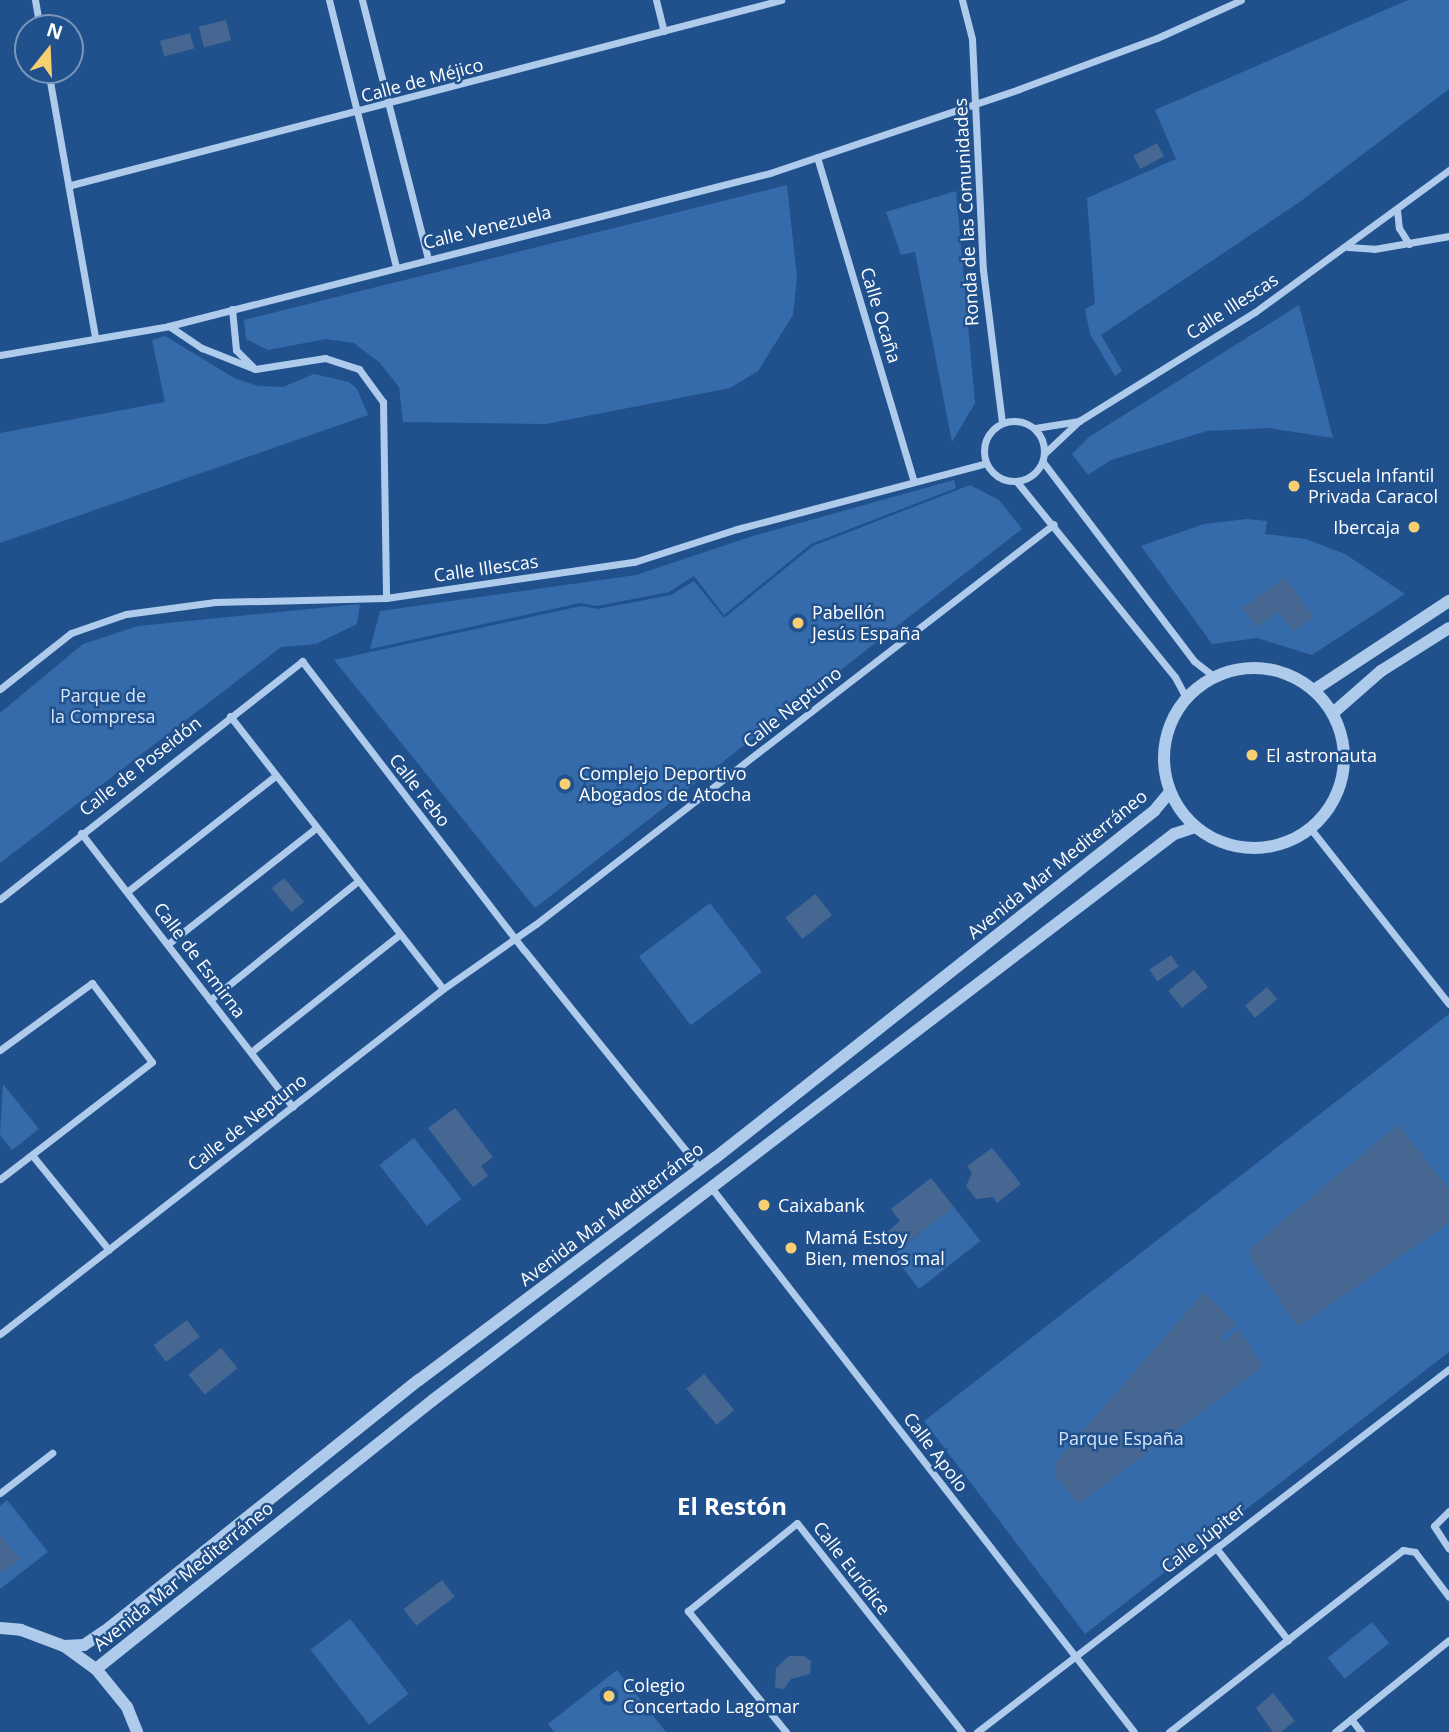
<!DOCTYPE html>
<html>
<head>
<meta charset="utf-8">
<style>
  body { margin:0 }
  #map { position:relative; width:1449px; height:1732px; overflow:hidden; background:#21518d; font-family:"Open Sans",sans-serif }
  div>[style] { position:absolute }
  .green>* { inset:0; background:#356baa; transform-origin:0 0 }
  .water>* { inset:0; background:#456792; transform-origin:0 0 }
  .minor>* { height:7px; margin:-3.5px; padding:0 3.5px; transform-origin:3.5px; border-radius:3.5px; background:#afcbec }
  .minor>.ring { margin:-3.5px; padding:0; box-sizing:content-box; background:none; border:7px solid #afcbec; border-radius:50% }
  .tertiary>* { height:12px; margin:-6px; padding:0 6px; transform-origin:6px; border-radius:6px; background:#afcbec }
  .tertiary>.ring { margin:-6px; padding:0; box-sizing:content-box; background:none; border:12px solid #afcbec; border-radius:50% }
  .dots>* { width:19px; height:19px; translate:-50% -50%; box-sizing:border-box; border:4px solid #21518d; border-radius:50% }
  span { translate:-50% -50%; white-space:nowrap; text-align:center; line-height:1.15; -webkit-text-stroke:5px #21518d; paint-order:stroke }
  .street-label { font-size:18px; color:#fff }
  .poi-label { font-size:18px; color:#fff }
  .left { translate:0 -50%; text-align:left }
  .right { translate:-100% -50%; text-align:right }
  .park-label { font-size:18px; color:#d4e5f9 }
  .district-label { font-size:24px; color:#fff; font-weight:700 }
  .north { position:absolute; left:14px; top:14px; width:70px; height:70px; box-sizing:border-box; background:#21518d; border:2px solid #7a97bb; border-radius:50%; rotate:18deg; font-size:19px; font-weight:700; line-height:28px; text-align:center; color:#fff }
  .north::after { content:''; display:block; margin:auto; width:24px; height:32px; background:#f8d071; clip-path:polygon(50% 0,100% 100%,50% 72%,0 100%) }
</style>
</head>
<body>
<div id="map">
  <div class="green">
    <div style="clip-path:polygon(1408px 0,1449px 0,1449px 89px,1301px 201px,1101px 335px,1122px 371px,1115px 376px,1090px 334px,1085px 309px,1095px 304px,1087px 198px,1176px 159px,1155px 110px)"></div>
    <div style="clip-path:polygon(787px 185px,797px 278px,793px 315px,758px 371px,730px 388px,546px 424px,403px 422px,399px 387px,380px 363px,354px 343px,326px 339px,268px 350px,246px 339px,244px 320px)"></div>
    <div style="clip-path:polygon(956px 191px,975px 403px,952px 442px,915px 252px,901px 255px,886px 212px)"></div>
    <div style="clip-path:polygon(1299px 305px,1333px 438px,1269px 428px,1207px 431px,1111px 460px,1088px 475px,1072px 454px,1089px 437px)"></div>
    <div style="clip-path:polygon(165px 336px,236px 379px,258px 386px,283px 387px,314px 374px,349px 382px,357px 389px,368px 415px,0 543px,0 433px,165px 402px,152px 340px)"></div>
    <div style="clip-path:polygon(954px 480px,956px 488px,811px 544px,724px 615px,694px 576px,669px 592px,597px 606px,580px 603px,370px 649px,380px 611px,636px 575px,753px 536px)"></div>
    <div style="clip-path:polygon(970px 485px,999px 500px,1022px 529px,535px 908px,334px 660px,581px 606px,598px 609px,671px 595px,694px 581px,724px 618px,813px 546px)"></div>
    <div style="clip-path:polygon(1247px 519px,1267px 521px,1265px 534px,1306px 539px,1345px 554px,1405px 594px,1312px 655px,1257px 638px,1212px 644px,1141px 546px,1204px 524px)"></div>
    <div style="clip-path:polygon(360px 604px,357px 624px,316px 644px,281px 647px,0 863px,0 713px,83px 644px,138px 626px)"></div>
    <div style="left:710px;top:903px;width:86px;height:89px;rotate:53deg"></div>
    <div style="clip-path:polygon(1449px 1014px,1449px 1352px,1085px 1634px,924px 1421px)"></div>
    <div style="clip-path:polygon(3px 1084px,39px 1129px,12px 1150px,0 1135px)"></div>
    <div style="left:414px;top:1138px;width:77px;height:44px;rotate:52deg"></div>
    <div style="left:954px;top:1207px;width:43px;height:78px;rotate:52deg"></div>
    <div style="clip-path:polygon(7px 1500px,48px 1552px,0 1589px,0 1506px)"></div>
    <div style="left:350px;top:1619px;width:95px;height:50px;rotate:52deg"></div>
    <div style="left:1372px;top:1622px;width:27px;height:57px;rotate:51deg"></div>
    <div style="clip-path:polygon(617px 1670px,666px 1732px,554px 1732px,548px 1724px)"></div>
  </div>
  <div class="water">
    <div style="left:226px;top:20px;width:21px;height:28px;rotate:76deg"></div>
    <div style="left:190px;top:33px;width:16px;height:31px;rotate:75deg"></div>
    <div style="left:1157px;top:143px;width:15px;height:27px;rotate:62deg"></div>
    <div style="clip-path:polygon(1285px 577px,1314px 617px,1294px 632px,1279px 612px,1257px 628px,1242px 608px)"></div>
    <div style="left:284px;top:878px;width:31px;height:16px;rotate:50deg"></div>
    <div style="left:815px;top:894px;width:27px;height:38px;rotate:51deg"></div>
    <div style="left:1171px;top:955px;width:14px;height:26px;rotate:56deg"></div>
    <div style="left:1194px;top:970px;width:22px;height:33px;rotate:51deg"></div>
    <div style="left:1267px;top:987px;width:16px;height:29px;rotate:50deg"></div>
    <div style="clip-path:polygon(455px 1108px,493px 1157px,481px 1166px,488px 1176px,473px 1187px,428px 1128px)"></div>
    <div style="clip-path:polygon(1398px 1124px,1449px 1189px,1449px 1223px,1298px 1327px,1249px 1257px,1250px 1248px)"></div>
    <div style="clip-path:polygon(992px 1148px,1021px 1184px,997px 1203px,993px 1197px,976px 1199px,966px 1186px,972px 1173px,967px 1166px)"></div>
    <div style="clip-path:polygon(931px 1178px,954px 1207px,900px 1249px,887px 1232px,900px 1221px,891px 1209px)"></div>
    <div style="clip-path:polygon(1204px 1292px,1237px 1325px,1221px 1336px,1225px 1341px,1239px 1329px,1263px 1366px,1078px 1504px,1054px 1474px,1055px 1463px)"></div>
    <div style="left:187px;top:1320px;width:21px;height:42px;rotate:53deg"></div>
    <div style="left:221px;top:1348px;width:26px;height:42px;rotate:51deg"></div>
    <div style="left:704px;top:1374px;width:47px;height:23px;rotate:50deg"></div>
    <div style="clip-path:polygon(0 1535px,20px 1559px,4px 1573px,0 1568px)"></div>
    <div style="left:442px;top:1580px;width:21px;height:48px;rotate:53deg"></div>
    <div style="clip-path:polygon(789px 1656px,804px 1656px,811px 1661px,810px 1674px,791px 1679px,784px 1689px,775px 1688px,776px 1668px)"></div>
    <div style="clip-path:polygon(1273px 1693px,1295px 1721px,1281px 1732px,1273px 1732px,1256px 1708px)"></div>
  </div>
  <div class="minor">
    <div style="left:35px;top:0;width:28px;rotate:80deg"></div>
    <div style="left:329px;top:0;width:275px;rotate:75.9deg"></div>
    <div style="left:362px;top:0;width:266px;rotate:75.7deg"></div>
    <div style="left:656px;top:0;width:32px;rotate:76deg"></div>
    <div style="left:962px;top:0;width:40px;rotate:75.6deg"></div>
    <div style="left:972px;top:39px;width:231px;rotate:87.3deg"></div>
    <div style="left:983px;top:270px;width:154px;rotate:82.9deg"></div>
    <div style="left:48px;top:70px;width:271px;rotate:80deg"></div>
    <div style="left:817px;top:157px;width:339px;rotate:73.4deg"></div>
    <div style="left:71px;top:185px;width:734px;rotate:-14.6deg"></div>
    <div style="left:1397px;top:210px;width:18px;rotate:84deg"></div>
    <div style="left:1399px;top:228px;width:19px;rotate:58deg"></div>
    <div style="left:1348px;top:247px;width:26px;rotate:4deg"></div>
    <div style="left:1374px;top:249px;width:76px;rotate:-9.8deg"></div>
    <div style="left:232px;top:309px;width:41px;rotate:84.4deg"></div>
    <div style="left:236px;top:350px;width:23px;rotate:45deg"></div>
    <div style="left:169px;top:326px;width:40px;rotate:34deg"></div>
    <div style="left:202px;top:348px;width:57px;rotate:21.6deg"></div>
    <div style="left:255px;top:369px;width:71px;rotate:-8.9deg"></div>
    <div style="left:325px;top:358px;width:36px;rotate:18deg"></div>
    <div style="left:359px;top:369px;width:41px;rotate:54deg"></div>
    <div style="left:383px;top:402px;width:196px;rotate:89.1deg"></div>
    <div style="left:0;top:355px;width:171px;rotate:-9.7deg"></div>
    <div style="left:169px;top:326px;width:620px;rotate:-14.28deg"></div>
    <div style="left:770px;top:173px;width:263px;rotate:-18.6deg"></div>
    <div style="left:1019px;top:89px;width:147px;rotate:-20.3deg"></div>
    <div style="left:1157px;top:38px;width:92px;rotate:-24.3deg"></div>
    <div class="ring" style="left:984px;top:421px;width:53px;height:53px"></div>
    <div style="left:1035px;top:428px;width:45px;rotate:-9deg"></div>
    <div style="left:1045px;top:453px;width:47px;rotate:-43.3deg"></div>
    <div style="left:1079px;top:421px;width:207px;rotate:-31.8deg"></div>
    <div style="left:1255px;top:312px;width:240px;rotate:-36.2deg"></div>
    <div style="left:1043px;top:462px;width:250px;rotate:52.8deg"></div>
    <div style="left:1194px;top:661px;width:24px;rotate:38deg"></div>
    <div style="left:1017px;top:482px;width:251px;rotate:51deg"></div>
    <div style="left:1175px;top:677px;width:24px;rotate:62deg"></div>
    <div style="left:0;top:689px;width:90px;rotate:-38.3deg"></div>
    <div style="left:71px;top:633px;width:58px;rotate:-19.1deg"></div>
    <div style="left:126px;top:614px;width:90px;rotate:-7.7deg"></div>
    <div style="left:215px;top:602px;width:171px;rotate:-1.3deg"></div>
    <div style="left:386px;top:598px;width:251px;rotate:-8.3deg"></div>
    <div style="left:634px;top:562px;width:108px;rotate:-17.8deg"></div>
    <div style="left:737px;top:529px;width:258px;rotate:-14.8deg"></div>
    <div style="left:230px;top:716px;width:346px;rotate:52deg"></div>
    <div style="left:1310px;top:828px;width:224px;rotate:51.7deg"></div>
    <div style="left:81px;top:833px;width:346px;rotate:52.3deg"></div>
    <div style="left:128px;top:891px;width:187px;rotate:-38deg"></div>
    <div style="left:0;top:899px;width:385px;rotate:-38.2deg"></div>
    <div style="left:302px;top:661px;width:364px;rotate:52.5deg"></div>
    <div style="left:524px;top:950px;width:282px;rotate:51.1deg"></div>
    <div style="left:168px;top:944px;width:188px;rotate:-38.1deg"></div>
    <div style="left:210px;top:1000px;width:190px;rotate:-38.8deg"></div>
    <div style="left:0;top:1050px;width:114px;rotate:-36.1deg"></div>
    <div style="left:92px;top:983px;width:99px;rotate:52.8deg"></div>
    <div style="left:152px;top:1062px;width:192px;rotate:142.4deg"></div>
    <div style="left:251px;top:1052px;width:189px;rotate:-38.3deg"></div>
    <div style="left:32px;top:1155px;width:122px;rotate:51deg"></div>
    <div style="left:713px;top:1190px;width:686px;rotate:52.16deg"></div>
    <div style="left:0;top:1334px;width:561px;rotate:-37.91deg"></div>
    <div style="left:443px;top:989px;width:113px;rotate:-35deg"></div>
    <div style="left:536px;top:924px;width:654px;rotate:-37.68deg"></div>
    <div style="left:0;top:1493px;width:66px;rotate:-37.6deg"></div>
    <div style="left:1449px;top:1511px;width:21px;rotate:135deg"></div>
    <div style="left:1434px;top:1526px;width:27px;rotate:57deg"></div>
    <div style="left:1216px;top:1548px;width:117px;rotate:52deg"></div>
    <div style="left:1351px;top:1719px;width:16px;rotate:52deg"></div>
    <div style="left:786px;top:1732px;width:156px;rotate:-129deg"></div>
    <div style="left:688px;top:1611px;width:140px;rotate:-38.9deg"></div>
    <div style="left:797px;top:1523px;width:266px;rotate:51.7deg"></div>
    <div style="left:977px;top:1732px;width:595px;rotate:-37.56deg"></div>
    <div style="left:1169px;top:1732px;width:296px;rotate:-37.9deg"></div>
    <div style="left:1403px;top:1550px;width:12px;rotate:9deg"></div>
    <div style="left:1415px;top:1552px;width:56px;rotate:52.9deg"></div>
    <div style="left:1335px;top:1732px;width:146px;rotate:-38.9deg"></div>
  </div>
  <div class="tertiary">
    <div class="ring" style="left:1164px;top:668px;width:168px;height:168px"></div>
    <div style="left:1314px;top:690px;width:162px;rotate:-33.4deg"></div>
    <div style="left:1333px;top:713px;width:64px;rotate:-41.2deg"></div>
    <div style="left:1381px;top:671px;width:80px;rotate:-32.3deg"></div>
    <div style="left:0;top:1628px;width:21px;rotate:5deg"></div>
    <div style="left:21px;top:1630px;width:46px;rotate:20.4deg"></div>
    <div style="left:64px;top:1646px;width:39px;rotate:36deg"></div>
    <div style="left:96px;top:1669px;width:49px;rotate:50.8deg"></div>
    <div style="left:127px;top:1707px;width:27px;rotate:68deg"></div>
    <div style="left:64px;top:1646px;width:20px;rotate:-3deg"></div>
    <div style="left:84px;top:1645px;width:30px;rotate:-34deg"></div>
    <div style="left:109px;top:1628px;width:397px;rotate:-38.7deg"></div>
    <div style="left:419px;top:1380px;width:370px;rotate:-36.9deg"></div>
    <div style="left:715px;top:1158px;width:560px;rotate:-38.32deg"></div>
    <div style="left:1154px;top:811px;width:25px;rotate:-50deg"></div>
    <div style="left:96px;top:1669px;width:431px;rotate:-38.6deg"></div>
    <div style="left:433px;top:1400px;width:932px;rotate:-37.37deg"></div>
    <div style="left:1174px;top:834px;width:23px;rotate:-18deg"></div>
  </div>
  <div class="dots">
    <div style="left:1294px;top:486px;background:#f8d071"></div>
    <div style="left:1414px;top:527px;background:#f8d071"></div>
    <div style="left:798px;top:623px;background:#f8d071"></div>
    <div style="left:1252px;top:755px;background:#f8d071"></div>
    <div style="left:565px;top:784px;background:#f8d071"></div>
    <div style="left:764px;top:1205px;background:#f8d071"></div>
    <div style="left:791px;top:1248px;background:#f8d071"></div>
    <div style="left:609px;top:1696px;background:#f8d071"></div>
  </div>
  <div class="street-label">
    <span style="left:422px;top:80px;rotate:-15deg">Calle de Méjico</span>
    <span style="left:966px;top:212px;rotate:-93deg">Ronda de las Comunidades</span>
    <span style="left:487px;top:227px;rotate:-14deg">Calle Venezuela</span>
    <span style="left:1232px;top:306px;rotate:-33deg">Calle Illescas</span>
    <span style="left:881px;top:315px;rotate:73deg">Calle Ocaña</span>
    <span style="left:486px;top:568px;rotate:-8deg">Calle Illescas</span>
    <span style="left:792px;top:707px;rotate:-38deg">Calle Neptuno</span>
    <span style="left:140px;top:766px;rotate:-38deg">Calle de Poseidón</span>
    <span style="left:420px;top:790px;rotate:52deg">Calle Febo</span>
    <span style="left:1057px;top:864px;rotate:-39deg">Avenida Mar Mediterráneo</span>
    <span style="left:200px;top:960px;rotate:53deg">Calle de Esmirna</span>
    <span style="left:247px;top:1122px;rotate:-38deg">Calle de Neptuno</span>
    <span style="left:611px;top:1214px;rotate:-37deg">Avenida Mar Mediterráneo</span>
    <span style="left:936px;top:1452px;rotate:53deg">Calle Apolo</span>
    <span style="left:1203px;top:1538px;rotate:-38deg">Calle Júpiter</span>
    <span style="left:852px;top:1568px;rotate:52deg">Calle Eurídice</span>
    <span style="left:183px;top:1576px;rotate:-39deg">Avenida Mar Mediterráneo</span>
  </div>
  <div class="poi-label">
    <span class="left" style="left:1308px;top:486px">Escuela Infantil<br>Privada Caracol</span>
    <span class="right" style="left:1400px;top:527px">Ibercaja</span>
    <span class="left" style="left:812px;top:623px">Pabellón<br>Jesús España</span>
    <span class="left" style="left:1266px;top:755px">El astronauta</span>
    <span class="left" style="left:579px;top:784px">Complejo Deportivo<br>Abogados de Atocha</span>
    <span class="left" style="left:778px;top:1205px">Caixabank</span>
    <span class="left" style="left:805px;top:1248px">Mamá Estoy<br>Bien, menos mal</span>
    <span class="left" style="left:623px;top:1696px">Colegio<br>Concertado Lagomar</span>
  </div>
  <div class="park-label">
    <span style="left:103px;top:706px">Parque de<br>la Compresa</span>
    <span style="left:1121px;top:1438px">Parque España</span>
  </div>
  <div class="district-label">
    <span style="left:732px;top:1506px">El Restón</span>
  </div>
  <div class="north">N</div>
</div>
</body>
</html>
